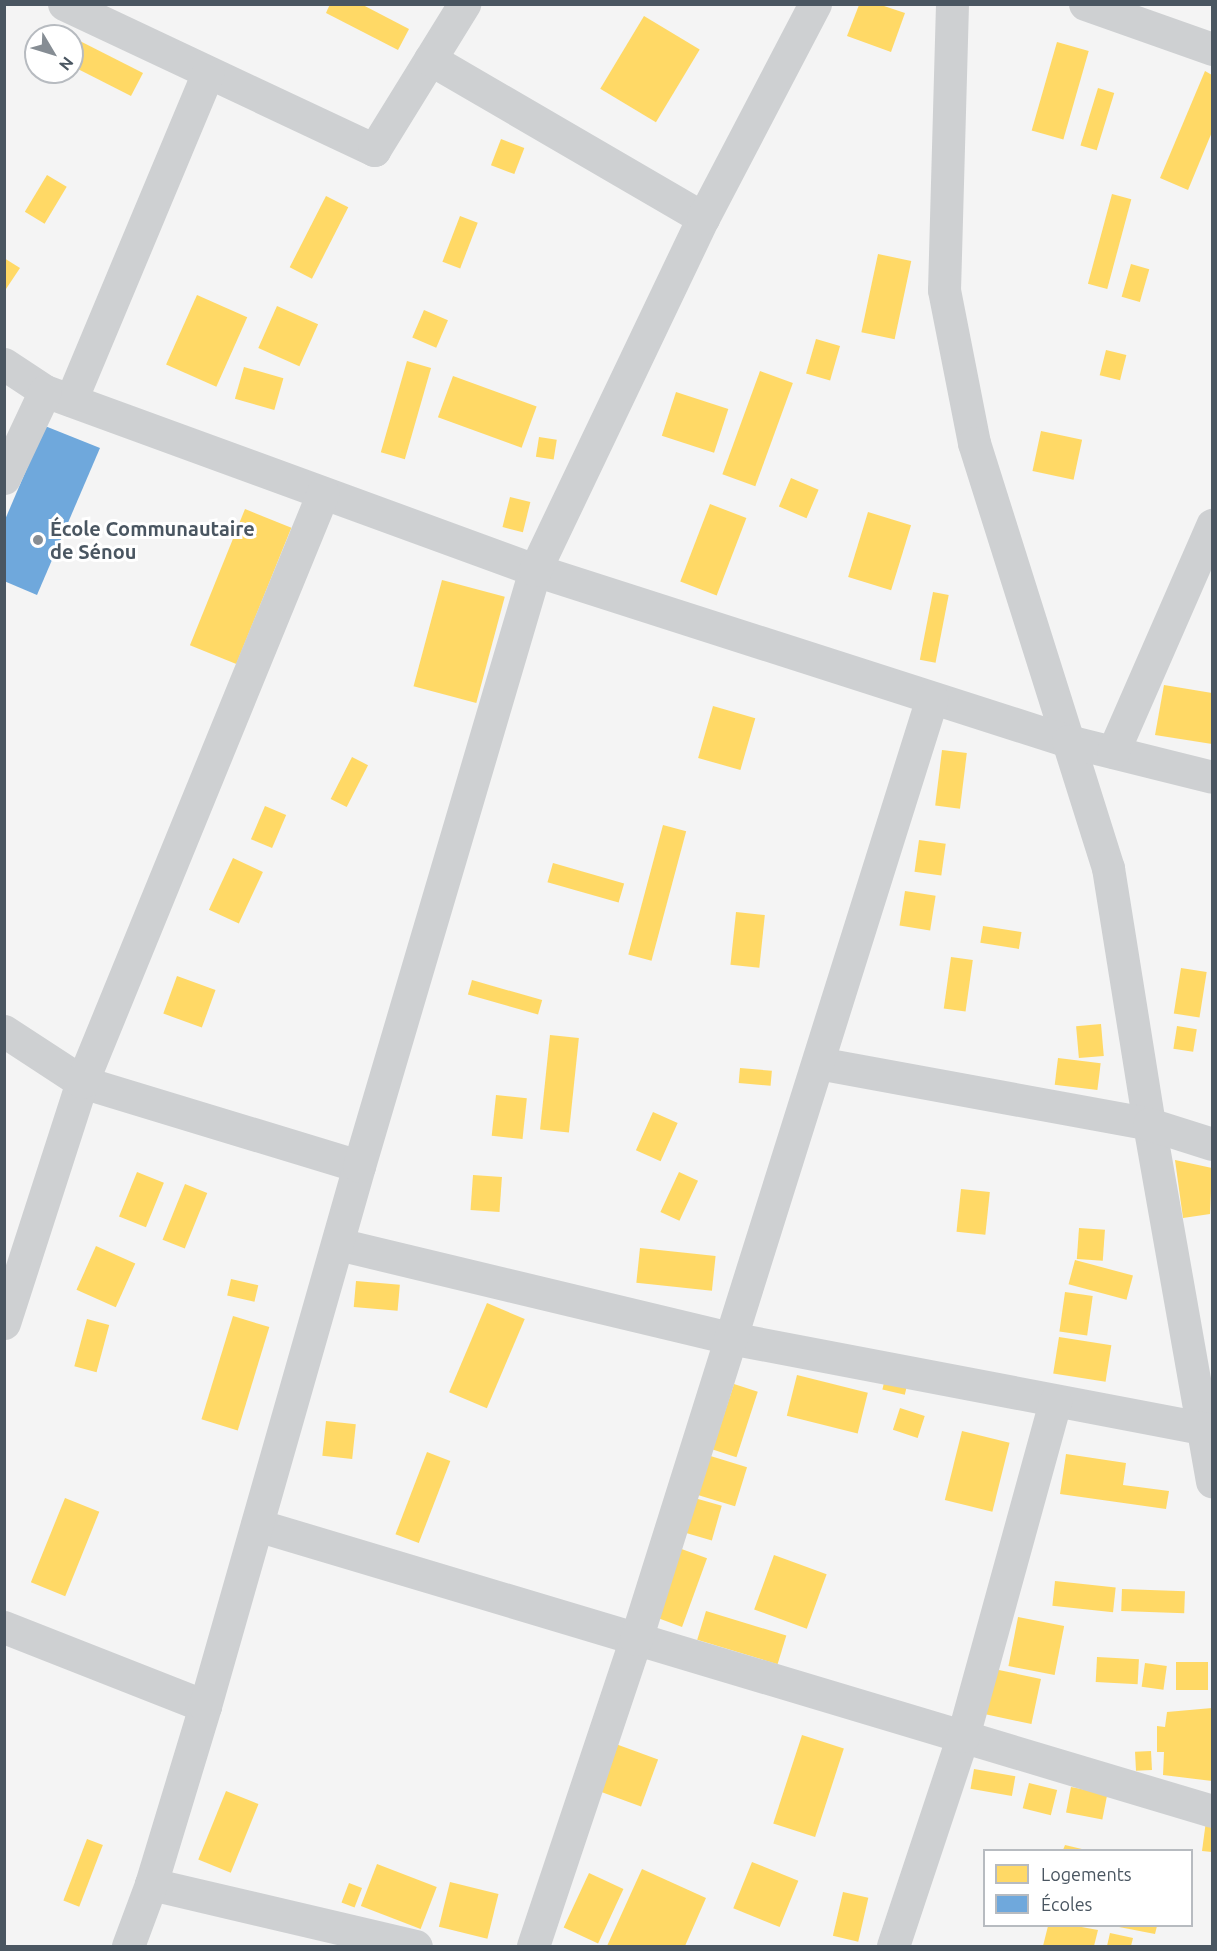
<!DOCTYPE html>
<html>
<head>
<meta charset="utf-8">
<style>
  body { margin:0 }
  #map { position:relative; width:1217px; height:1951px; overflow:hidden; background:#f4f4f4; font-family:Ubuntu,sans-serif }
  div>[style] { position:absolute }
  .homes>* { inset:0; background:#ffd966; transform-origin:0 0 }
  .schools>* { inset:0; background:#6fa8dc }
  .minor>* { height:33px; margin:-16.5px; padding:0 16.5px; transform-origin:16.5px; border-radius:16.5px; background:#ced0d2 }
  .dots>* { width:16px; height:16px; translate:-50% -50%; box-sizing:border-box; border:3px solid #fff; border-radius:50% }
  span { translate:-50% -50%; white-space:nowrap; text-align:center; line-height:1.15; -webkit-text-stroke:6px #fff; paint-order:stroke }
  .poi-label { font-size:20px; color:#4a5661; font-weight:700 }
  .left { translate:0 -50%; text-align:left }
  .frame { position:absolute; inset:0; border:6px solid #4a5661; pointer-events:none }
  .legend { position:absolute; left:983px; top:1849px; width:210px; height:78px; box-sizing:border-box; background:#fff; border:2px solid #b7bbc0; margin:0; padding:8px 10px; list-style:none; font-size:18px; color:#4a5661 }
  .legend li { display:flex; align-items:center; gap:12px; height:30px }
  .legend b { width:30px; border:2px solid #b7bbc0 }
  .north { position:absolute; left:24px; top:24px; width:60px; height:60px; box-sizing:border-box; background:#fff; border:2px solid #b7bbc0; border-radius:50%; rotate:128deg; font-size:16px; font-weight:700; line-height:24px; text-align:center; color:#4a5661 }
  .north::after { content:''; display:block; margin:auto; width:21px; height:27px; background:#868d94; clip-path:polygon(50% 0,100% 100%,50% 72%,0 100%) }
</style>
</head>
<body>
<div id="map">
  <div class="homes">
    <div style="clip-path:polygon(330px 4px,361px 4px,409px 29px,398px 50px,326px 13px)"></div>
    <div style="clip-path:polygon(859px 5px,881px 5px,905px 13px,891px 52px,847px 36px)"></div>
    <div style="left:644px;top:16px;width:65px;height:85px;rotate:31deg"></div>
    <div style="clip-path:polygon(72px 37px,143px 73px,131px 96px,72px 66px)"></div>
    <div style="left:1057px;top:42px;width:33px;height:92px;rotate:16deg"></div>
    <div style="clip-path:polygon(1205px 71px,1212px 75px,1212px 132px,1188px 190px,1160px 178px)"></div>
    <div style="left:1098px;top:88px;width:17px;height:60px;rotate:17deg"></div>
    <div style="left:501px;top:139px;width:25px;height:28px;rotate:21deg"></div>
    <div style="left:47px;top:175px;width:23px;height:43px;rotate:31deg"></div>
    <div style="left:1112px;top:194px;width:20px;height:93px;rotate:15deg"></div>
    <div style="left:326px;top:196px;width:25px;height:80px;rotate:27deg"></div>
    <div style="left:460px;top:216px;width:19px;height:49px;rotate:21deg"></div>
    <div style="left:878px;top:254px;width:34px;height:80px;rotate:12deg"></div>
    <div style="clip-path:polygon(4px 258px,20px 268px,4px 292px)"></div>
    <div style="left:1131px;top:264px;width:19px;height:34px;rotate:16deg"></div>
    <div style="left:197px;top:295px;width:55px;height:76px;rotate:24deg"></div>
    <div style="left:277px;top:306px;width:45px;height:46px;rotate:24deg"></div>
    <div style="left:424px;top:310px;width:26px;height:30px;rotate:23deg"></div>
    <div style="left:816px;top:339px;width:25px;height:36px;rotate:16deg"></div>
    <div style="left:1106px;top:350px;width:21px;height:26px;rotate:14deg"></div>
    <div style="left:407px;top:361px;width:25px;height:95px;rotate:16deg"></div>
    <div style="left:244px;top:367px;width:41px;height:33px;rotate:16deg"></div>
    <div style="left:760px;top:371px;width:35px;height:110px;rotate:20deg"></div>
    <div style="left:453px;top:376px;width:89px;height:44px;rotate:20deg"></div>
    <div style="left:676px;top:392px;width:55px;height:46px;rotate:18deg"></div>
    <div style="left:1041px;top:431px;width:42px;height:41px;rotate:12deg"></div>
    <div style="left:539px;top:437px;width:18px;height:20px;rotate:9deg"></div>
    <div style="left:791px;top:478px;width:30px;height:31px;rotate:23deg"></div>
    <div style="left:510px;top:497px;width:21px;height:31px;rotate:14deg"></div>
    <div style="left:710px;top:504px;width:39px;height:83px;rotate:21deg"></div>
    <div style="left:245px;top:509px;width:50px;height:147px;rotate:22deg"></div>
    <div style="left:868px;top:512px;width:45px;height:68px;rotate:17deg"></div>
    <div style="left:442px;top:580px;width:65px;height:110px;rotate:15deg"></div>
    <div style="left:933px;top:592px;width:16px;height:69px;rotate:11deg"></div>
    <div style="clip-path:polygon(1164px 685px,1212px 693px,1212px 744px,1155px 735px)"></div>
    <div style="left:713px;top:706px;width:44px;height:54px;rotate:16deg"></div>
    <div style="left:942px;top:750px;width:25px;height:56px;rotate:7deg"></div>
    <div style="left:352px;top:757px;width:18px;height:47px;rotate:27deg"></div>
    <div style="left:265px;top:806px;width:23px;height:36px;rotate:23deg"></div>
    <div style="left:663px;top:825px;width:24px;height:134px;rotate:15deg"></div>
    <div style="left:919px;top:840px;width:27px;height:32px;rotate:8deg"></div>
    <div style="left:233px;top:858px;width:33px;height:57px;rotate:25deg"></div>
    <div style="left:553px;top:863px;width:74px;height:20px;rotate:16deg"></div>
    <div style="left:905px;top:891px;width:31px;height:35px;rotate:9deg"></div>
    <div style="left:736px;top:912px;width:29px;height:53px;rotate:6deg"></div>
    <div style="left:983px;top:926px;width:39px;height:17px;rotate:9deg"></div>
    <div style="left:951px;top:957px;width:22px;height:52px;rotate:8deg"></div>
    <div style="left:1181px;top:968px;width:26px;height:46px;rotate:9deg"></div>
    <div style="left:177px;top:976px;width:41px;height:40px;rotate:20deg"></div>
    <div style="left:472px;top:980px;width:73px;height:15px;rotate:16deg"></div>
    <div style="left:1101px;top:1024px;width:32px;height:25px;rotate:85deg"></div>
    <div style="left:1177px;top:1026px;width:20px;height:23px;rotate:9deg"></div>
    <div style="left:550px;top:1035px;width:29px;height:95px;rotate:6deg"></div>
    <div style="left:1058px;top:1058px;width:43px;height:27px;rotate:7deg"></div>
    <div style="left:740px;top:1068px;width:32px;height:15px;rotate:5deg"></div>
    <div style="left:496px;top:1095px;width:31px;height:41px;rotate:6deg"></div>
    <div style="left:653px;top:1112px;width:27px;height:42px;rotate:24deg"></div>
    <div style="clip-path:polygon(1175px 1160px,1212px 1168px,1210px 1214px,1183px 1218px)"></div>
    <div style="left:137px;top:1172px;width:29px;height:48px;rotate:22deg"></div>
    <div style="left:679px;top:1172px;width:21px;height:44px;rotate:25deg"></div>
    <div style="left:473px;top:1175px;width:29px;height:35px;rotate:4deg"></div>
    <div style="left:185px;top:1184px;width:24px;height:60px;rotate:22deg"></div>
    <div style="left:961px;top:1189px;width:29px;height:43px;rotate:6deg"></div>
    <div style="left:1079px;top:1228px;width:26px;height:31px;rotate:4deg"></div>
    <div style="left:96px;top:1246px;width:43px;height:48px;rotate:24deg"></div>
    <div style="left:640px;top:1248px;width:76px;height:35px;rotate:6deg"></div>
    <div style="left:1075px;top:1260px;width:60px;height:25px;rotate:15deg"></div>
    <div style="left:231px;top:1279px;width:28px;height:17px;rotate:13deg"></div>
    <div style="left:356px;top:1281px;width:44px;height:26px;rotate:5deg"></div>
    <div style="left:1065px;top:1292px;width:28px;height:40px;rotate:8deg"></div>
    <div style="left:487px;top:1303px;width:41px;height:97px;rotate:23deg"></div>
    <div style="left:233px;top:1316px;width:38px;height:108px;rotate:17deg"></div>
    <div style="left:87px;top:1319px;width:23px;height:49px;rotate:15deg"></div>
    <div style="left:1059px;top:1337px;width:53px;height:37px;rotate:9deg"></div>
    <div style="left:886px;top:1374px;width:23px;height:16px;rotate:13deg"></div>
    <div style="left:797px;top:1375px;width:73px;height:42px;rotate:14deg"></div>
    <div style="left:734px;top:1384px;width:25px;height:69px;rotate:18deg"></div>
    <div style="left:900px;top:1408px;width:26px;height:23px;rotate:18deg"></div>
    <div style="left:326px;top:1421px;width:30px;height:35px;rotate:6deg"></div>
    <div style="left:962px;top:1431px;width:49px;height:71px;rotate:14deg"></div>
    <div style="left:427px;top:1452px;width:25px;height:88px;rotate:21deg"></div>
    <div style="left:704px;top:1454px;width:45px;height:41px;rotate:17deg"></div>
    <div style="clip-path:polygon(1066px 1454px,1126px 1463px,1123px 1485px,1169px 1491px,1166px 1509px,1060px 1494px)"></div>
    <div style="left:691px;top:1497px;width:32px;height:36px;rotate:16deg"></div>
    <div style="left:65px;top:1498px;width:37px;height:91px;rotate:22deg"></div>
    <div style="left:676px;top:1547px;width:33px;height:73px;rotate:20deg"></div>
    <div style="left:774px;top:1555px;width:56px;height:58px;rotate:20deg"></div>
    <div style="left:1055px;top:1581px;width:61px;height:25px;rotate:6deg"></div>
    <div style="left:1122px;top:1589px;width:63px;height:22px;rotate:2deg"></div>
    <div style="left:706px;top:1611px;width:84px;height:30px;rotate:17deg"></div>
    <div style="left:1018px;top:1617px;width:47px;height:50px;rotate:11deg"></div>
    <div style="left:1097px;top:1657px;width:42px;height:25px;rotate:3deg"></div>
    <div style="left:1176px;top:1662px;width:32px;height:28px"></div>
    <div style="left:1145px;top:1663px;width:22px;height:24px;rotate:8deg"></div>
    <div style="left:994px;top:1669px;width:48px;height:46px;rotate:12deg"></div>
    <div style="clip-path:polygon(1212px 1708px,1212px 1781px,1163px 1775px,1164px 1752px,1157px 1752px,1157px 1726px,1165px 1727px,1167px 1712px)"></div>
    <div style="left:802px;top:1735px;width:44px;height:93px;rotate:18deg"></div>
    <div style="left:613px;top:1743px;width:48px;height:50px;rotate:20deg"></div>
    <div style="left:1151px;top:1751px;width:19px;height:16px;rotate:87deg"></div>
    <div style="left:974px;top:1769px;width:42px;height:20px;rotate:10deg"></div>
    <div style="left:1029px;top:1783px;width:29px;height:26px;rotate:14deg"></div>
    <div style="left:1071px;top:1787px;width:37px;height:26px;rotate:11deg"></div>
    <div style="left:226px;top:1791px;width:35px;height:74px;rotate:22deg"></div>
    <div style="clip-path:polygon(1206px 1821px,1212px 1822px,1212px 1852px,1202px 1851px)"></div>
    <div style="left:87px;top:1839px;width:17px;height:66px;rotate:21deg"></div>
    <div style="clip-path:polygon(1065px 1845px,1086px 1850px,1063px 1850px)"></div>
    <div style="left:752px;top:1862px;width:50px;height:50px;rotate:22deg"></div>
    <div style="left:377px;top:1864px;width:64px;height:45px;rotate:21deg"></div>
    <div style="clip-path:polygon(642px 1869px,706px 1898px,685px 1946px,607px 1946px)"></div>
    <div style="left:589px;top:1873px;width:38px;height:60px;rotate:25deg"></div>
    <div style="left:450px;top:1882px;width:50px;height:46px;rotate:14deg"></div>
    <div style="left:349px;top:1883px;width:14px;height:21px;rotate:21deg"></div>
    <div style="left:843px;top:1892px;width:26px;height:45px;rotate:13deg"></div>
    <div style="clip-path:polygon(1048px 1926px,1076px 1926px,1098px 1930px,1094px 1946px,1043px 1946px)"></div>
    <div style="clip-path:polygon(1119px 1927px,1119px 1926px,1157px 1926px,1155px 1934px)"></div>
    <div style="clip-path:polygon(1110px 1933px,1133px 1938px,1131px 1946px,1107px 1946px)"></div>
  </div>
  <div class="schools">
    <div style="clip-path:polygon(45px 426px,100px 448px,37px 595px,4px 581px,4px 522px)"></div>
  </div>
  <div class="minor">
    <div style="left:64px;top:4px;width:343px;rotate:25.2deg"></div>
    <div style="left:374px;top:150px;width:172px;rotate:-58.3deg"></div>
    <div style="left:952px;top:4px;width:286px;rotate:91.6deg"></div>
    <div style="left:944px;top:290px;width:156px;rotate:78.9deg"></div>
    <div style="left:974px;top:443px;width:446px;rotate:72.5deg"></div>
    <div style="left:1108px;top:868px;width:259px;rotate:80.9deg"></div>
    <div style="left:1149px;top:1124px;width:363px;rotate:80deg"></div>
    <div style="left:1085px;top:4px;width:135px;rotate:19.5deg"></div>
    <div style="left:430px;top:59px;width:316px;rotate:30.2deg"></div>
    <div style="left:4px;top:364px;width:49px;rotate:33.4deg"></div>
    <div style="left:45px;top:391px;width:522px;rotate:20.07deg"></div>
    <div style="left:535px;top:570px;width:560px;rotate:17.79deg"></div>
    <div style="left:1068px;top:741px;width:148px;rotate:14deg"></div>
    <div style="left:71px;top:400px;width:355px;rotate:-67.3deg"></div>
    <div style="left:4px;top:478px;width:96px;rotate:-64.8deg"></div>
    <div style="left:1113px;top:752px;width:248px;rotate:-66.4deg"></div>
    <div style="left:4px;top:1031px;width:93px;rotate:33.2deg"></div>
    <div style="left:82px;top:1082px;width:289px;rotate:16.9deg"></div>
    <div style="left:818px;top:1063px;width:337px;rotate:10.4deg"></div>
    <div style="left:1149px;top:1124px;width:66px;rotate:17.6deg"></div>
    <div style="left:338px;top:1244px;width:403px;rotate:13.5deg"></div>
    <div style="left:730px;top:1338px;width:484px;rotate:10.8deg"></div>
    <div style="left:4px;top:1323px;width:253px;rotate:-72.1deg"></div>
    <div style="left:82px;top:1082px;width:636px;rotate:-67.75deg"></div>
    <div style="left:257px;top:1525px;width:997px;rotate:16.67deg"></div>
    <div style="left:4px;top:1627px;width:216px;rotate:21.5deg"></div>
    <div style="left:151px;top:1884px;width:272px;rotate:13.2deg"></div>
    <div style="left:128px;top:1946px;width:66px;rotate:-69.6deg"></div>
    <div style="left:151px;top:1884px;width:186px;rotate:-73.1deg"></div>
    <div style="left:205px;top:1706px;width:562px;rotate:-74.08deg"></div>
    <div style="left:359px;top:1166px;width:621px;rotate:-73.55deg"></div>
    <div style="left:535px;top:570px;width:390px;rotate:-64.5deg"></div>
    <div style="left:703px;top:218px;width:242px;rotate:-62.4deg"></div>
    <div style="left:533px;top:1946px;width:324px;rotate:-71.5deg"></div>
    <div style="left:636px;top:1639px;width:986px;rotate:-72.54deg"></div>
    <div style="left:893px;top:1946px;width:221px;rotate:-71.6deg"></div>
    <div style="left:963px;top:1736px;width:347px;rotate:-74.6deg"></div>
  </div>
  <div class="dots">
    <div style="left:38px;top:540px;background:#868d94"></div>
  </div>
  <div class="poi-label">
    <span class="left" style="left:50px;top:540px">École Communautaire<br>de Sénou</span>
  </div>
  <div class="frame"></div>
  <ul class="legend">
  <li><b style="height:16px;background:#ffd966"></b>Logements</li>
  <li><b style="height:16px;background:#6fa8dc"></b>Écoles</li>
  </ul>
  <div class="north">N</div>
</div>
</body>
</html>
